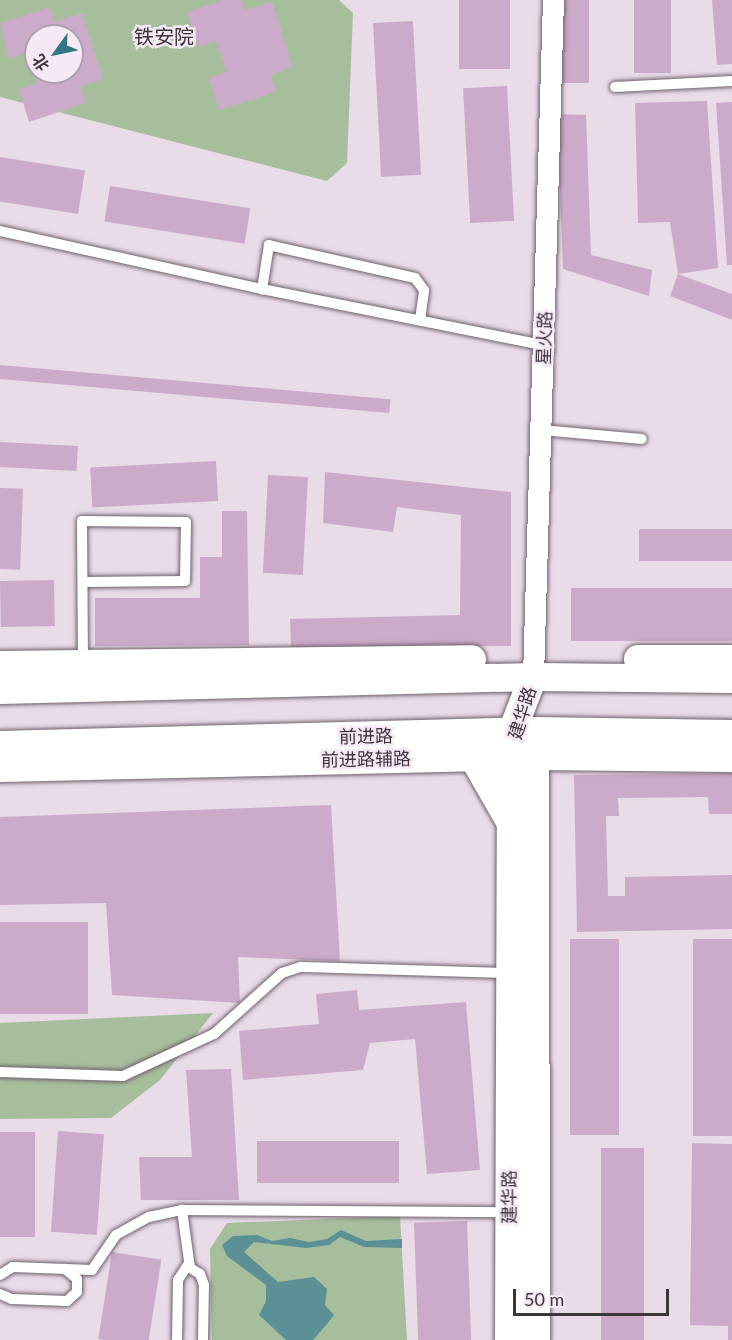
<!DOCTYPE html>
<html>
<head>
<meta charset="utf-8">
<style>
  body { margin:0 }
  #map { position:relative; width:732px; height:1340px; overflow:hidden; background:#eadbe9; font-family:Lato,"Noto Sans SC",sans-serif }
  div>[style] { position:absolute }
  .green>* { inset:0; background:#a7be9c }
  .water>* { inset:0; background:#5c9097 }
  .building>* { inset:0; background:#ccabca; transform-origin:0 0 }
  .roads { filter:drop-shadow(0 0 2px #6e616d) drop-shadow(0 0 2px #6e616d) }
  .lane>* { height:10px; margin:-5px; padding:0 5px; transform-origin:5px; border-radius:5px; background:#fff }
  .street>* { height:21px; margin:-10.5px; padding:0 10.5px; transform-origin:10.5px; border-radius:10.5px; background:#fff }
  .secondary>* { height:28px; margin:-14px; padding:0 14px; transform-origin:14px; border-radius:14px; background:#fff }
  span { translate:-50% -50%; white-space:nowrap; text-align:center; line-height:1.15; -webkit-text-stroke:5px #f7e8f6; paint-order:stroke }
  .street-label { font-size:18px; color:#3c363b }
  .neighbourhood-label { font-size:20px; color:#3c363b }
  .north { position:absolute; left:24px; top:24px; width:60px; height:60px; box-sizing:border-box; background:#f7e8f6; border:2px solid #aca1ab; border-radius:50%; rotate:237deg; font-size:16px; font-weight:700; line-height:24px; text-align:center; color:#3c363b }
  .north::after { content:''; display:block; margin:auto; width:21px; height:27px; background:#327884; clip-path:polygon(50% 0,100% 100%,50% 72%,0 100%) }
  .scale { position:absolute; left:513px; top:1289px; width:156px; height:27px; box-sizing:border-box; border:3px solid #3c363b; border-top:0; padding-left:8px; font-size:18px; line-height:21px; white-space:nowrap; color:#3c363b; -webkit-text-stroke:4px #f7e8f6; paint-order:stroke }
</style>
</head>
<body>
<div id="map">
  <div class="green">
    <div style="clip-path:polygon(evenodd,0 0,339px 0,353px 13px,347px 163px,327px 181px,0 97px,0 0,36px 36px,72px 36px,72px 72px,36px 72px,36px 36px)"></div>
    <div style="clip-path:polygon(213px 1013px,160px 1080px,111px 1118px,0 1119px,0 1023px)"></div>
    <div style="clip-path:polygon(400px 1216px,407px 1340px,212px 1340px,210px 1249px,227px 1223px)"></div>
  </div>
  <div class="water">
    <div style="clip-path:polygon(341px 1230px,366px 1241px,402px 1239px,402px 1248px,364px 1247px,340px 1237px,329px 1245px,306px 1248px,254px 1242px,244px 1252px,278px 1282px,314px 1277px,327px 1289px,325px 1305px,334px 1315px,327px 1324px,313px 1340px,286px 1340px,259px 1315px,266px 1301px,266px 1285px,227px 1256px,222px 1245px,233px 1236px,257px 1235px,272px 1241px,290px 1238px,309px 1242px,327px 1239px)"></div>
  </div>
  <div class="building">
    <div style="clip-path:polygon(224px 0,242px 0,245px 10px,272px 2px,293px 67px,271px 75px,276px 92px,219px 110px,209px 78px,227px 72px,216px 41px,199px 47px,187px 12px)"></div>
    <div style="left:459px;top:0;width:51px;height:69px"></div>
    <div style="left:562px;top:0;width:27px;height:83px"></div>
    <div style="left:634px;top:0;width:37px;height:73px"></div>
    <div style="clip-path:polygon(712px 0,732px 0,732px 64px,717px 65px)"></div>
    <div style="clip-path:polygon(evenodd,50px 7px,55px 22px,82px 13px,103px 79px,81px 86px,86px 103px,29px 122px,19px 89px,37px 84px,26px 52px,9px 58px,0 23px,50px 7px,36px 36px,72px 36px,72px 72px,36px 72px,36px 36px)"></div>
    <div style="left:413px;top:21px;width:154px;height:40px;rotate:87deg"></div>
    <div style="left:507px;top:86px;width:135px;height:44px;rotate:87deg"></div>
    <div style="clip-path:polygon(707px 101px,718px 268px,678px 274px,670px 222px,638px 223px,635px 103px)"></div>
    <div style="clip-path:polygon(732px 102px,732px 265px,727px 265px,716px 103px)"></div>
    <div style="clip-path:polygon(557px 114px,586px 115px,591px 255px,652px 270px,649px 296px,563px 269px)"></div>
    <div style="left:0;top:157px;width:86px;height:44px;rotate:9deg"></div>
    <div style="left:110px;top:186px;width:142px;height:36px;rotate:9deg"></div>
    <div style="clip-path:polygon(678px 274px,732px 294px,732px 320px,670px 296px)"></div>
    <div style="left:0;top:365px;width:392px;height:14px;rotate:5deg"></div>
    <div style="left:0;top:442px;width:78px;height:25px;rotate:3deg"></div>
    <div style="left:216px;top:461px;width:40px;height:126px;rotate:87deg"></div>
    <div style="clip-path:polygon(325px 472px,511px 492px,511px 646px,291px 647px,290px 619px,460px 615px,461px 515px,397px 507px,393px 532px,323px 523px)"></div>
    <div style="left:268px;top:475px;width:40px;height:98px;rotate:3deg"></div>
    <div style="left:0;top:488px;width:23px;height:81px;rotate:2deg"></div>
    <div style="clip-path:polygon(222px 511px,247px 511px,249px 645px,95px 646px,95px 598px,200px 598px,200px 557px,222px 557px)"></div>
    <div style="left:732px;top:529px;width:32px;height:93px;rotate:90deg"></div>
    <div style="left:54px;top:580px;width:46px;height:54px;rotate:89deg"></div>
    <div style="left:732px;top:588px;width:53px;height:161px;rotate:90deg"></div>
    <div style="clip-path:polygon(732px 773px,732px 814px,709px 814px,708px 797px,618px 798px,619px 816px,606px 816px,608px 896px,625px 896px,625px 877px,732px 875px,732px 929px,577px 932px,574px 775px)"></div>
    <div style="clip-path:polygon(331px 805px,340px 961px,238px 957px,240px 1003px,112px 995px,106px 903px,0 905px,0 817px)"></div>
    <div style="left:0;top:922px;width:88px;height:92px"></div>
    <div style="left:570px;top:939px;width:49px;height:196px"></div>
    <div style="left:693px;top:939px;width:39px;height:197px"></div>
    <div style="clip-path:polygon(357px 990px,359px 1010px,466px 1002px,480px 1170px,427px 1174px,415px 1039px,370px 1043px,363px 1070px,243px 1080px,239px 1031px,319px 1024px,316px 994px)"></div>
    <div style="clip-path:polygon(231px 1069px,239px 1200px,141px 1200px,139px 1157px,192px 1157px,186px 1070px)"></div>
    <div style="left:58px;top:1131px;width:46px;height:101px;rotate:4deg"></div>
    <div style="left:0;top:1132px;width:35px;height:105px"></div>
    <div style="left:257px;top:1141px;width:142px;height:42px"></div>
    <div style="clip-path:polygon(692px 1143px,732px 1144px,732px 1340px,728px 1340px,728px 1326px,690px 1325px)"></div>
    <div style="left:601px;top:1148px;width:43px;height:192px"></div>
    <div style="left:467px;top:1221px;width:119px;height:53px;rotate:88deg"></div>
    <div style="left:112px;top:1252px;width:50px;height:88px;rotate:9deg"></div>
  </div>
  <div class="roads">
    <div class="lane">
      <div style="left:615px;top:87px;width:117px;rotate:-2.9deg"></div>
      <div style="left:0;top:231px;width:268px;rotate:12.5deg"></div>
      <div style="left:420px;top:320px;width:30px;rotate:-82deg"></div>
      <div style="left:424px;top:290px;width:15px;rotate:-127deg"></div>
      <div style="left:415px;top:278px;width:150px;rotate:-167.3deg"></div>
      <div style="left:269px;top:245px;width:45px;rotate:99deg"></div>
      <div style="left:262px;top:289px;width:287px;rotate:11.3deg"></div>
      <div style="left:541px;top:430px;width:101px;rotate:5.1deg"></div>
      <div style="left:83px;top:582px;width:102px;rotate:-0.6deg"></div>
      <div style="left:185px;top:581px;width:59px;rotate:-89deg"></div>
      <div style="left:186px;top:522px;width:104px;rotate:-179.4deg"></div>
      <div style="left:82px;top:521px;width:143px;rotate:89.6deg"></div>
      <div style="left:0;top:1072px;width:123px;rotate:1.9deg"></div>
      <div style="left:123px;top:1076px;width:100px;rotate:-24.8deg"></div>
      <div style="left:214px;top:1034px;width:91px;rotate:-41.9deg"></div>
      <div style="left:282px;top:973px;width:20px;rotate:-18deg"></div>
      <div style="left:301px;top:967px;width:208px;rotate:1.7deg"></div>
      <div style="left:0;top:1275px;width:15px;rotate:-32deg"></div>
      <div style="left:13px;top:1267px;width:79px;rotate:2.2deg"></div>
      <div style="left:92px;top:1270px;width:42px;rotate:-55.6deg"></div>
      <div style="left:116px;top:1235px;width:38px;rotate:-29deg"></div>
      <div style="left:149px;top:1217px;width:34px;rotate:-12deg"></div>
      <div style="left:0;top:1294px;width:13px;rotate:23deg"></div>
      <div style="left:12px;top:1299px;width:55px;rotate:2.1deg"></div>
      <div style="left:67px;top:1301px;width:13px;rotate:-42deg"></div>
      <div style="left:77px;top:1292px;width:13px;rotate:-90deg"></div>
      <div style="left:77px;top:1279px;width:16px;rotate:-140deg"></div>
      <div style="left:177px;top:1340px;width:60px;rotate:-89deg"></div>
      <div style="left:178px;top:1280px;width:20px;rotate:-57deg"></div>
      <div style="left:203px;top:1340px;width:55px;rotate:-89deg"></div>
      <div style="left:204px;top:1285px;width:12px;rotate:-110deg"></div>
      <div style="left:200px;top:1274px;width:12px;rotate:-149deg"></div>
      <div style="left:190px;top:1268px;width:59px;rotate:-97.9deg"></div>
      <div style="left:182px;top:1210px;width:327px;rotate:0.4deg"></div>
    </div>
    <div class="street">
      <div style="left:533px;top:677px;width:677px;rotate:-88.31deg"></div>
    </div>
    <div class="secondary">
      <div style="left:638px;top:659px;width:94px"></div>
      <div style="left:0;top:665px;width:472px;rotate:-0.7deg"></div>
      <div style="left:0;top:690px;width:533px;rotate:-1.4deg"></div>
      <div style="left:533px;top:677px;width:199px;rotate:0.6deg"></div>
      <div style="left:535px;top:736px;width:604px;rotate:89.91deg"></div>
      <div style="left:0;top:745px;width:535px;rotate:-1.5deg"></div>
      <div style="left:535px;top:731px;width:197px;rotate:0.9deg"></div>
      <div style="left:460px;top:749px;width:15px;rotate:32deg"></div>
      <div style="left:473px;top:757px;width:70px;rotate:60.2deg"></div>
      <div style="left:0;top:768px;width:534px;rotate:-1.29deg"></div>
      <div style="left:534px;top:756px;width:198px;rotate:0.6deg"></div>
      <div style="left:509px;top:1340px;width:584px;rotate:-89.8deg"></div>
      <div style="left:511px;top:756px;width:24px;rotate:-88deg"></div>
      <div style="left:512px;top:732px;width:59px;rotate:-69.1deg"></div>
    </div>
  </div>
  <div class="street-label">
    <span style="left:544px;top:338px;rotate:-88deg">星火路</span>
    <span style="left:522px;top:713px;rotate:-73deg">建华路</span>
    <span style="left:366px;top:736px;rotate:-1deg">前进路</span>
    <span style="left:366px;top:759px;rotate:-1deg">前进路辅路</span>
    <span style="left:509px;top:1197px;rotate:-90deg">建华路</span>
  </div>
  <div class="neighbourhood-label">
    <span style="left:164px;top:36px">铁安院</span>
  </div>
  <div class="north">北</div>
  <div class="scale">50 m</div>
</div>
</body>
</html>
